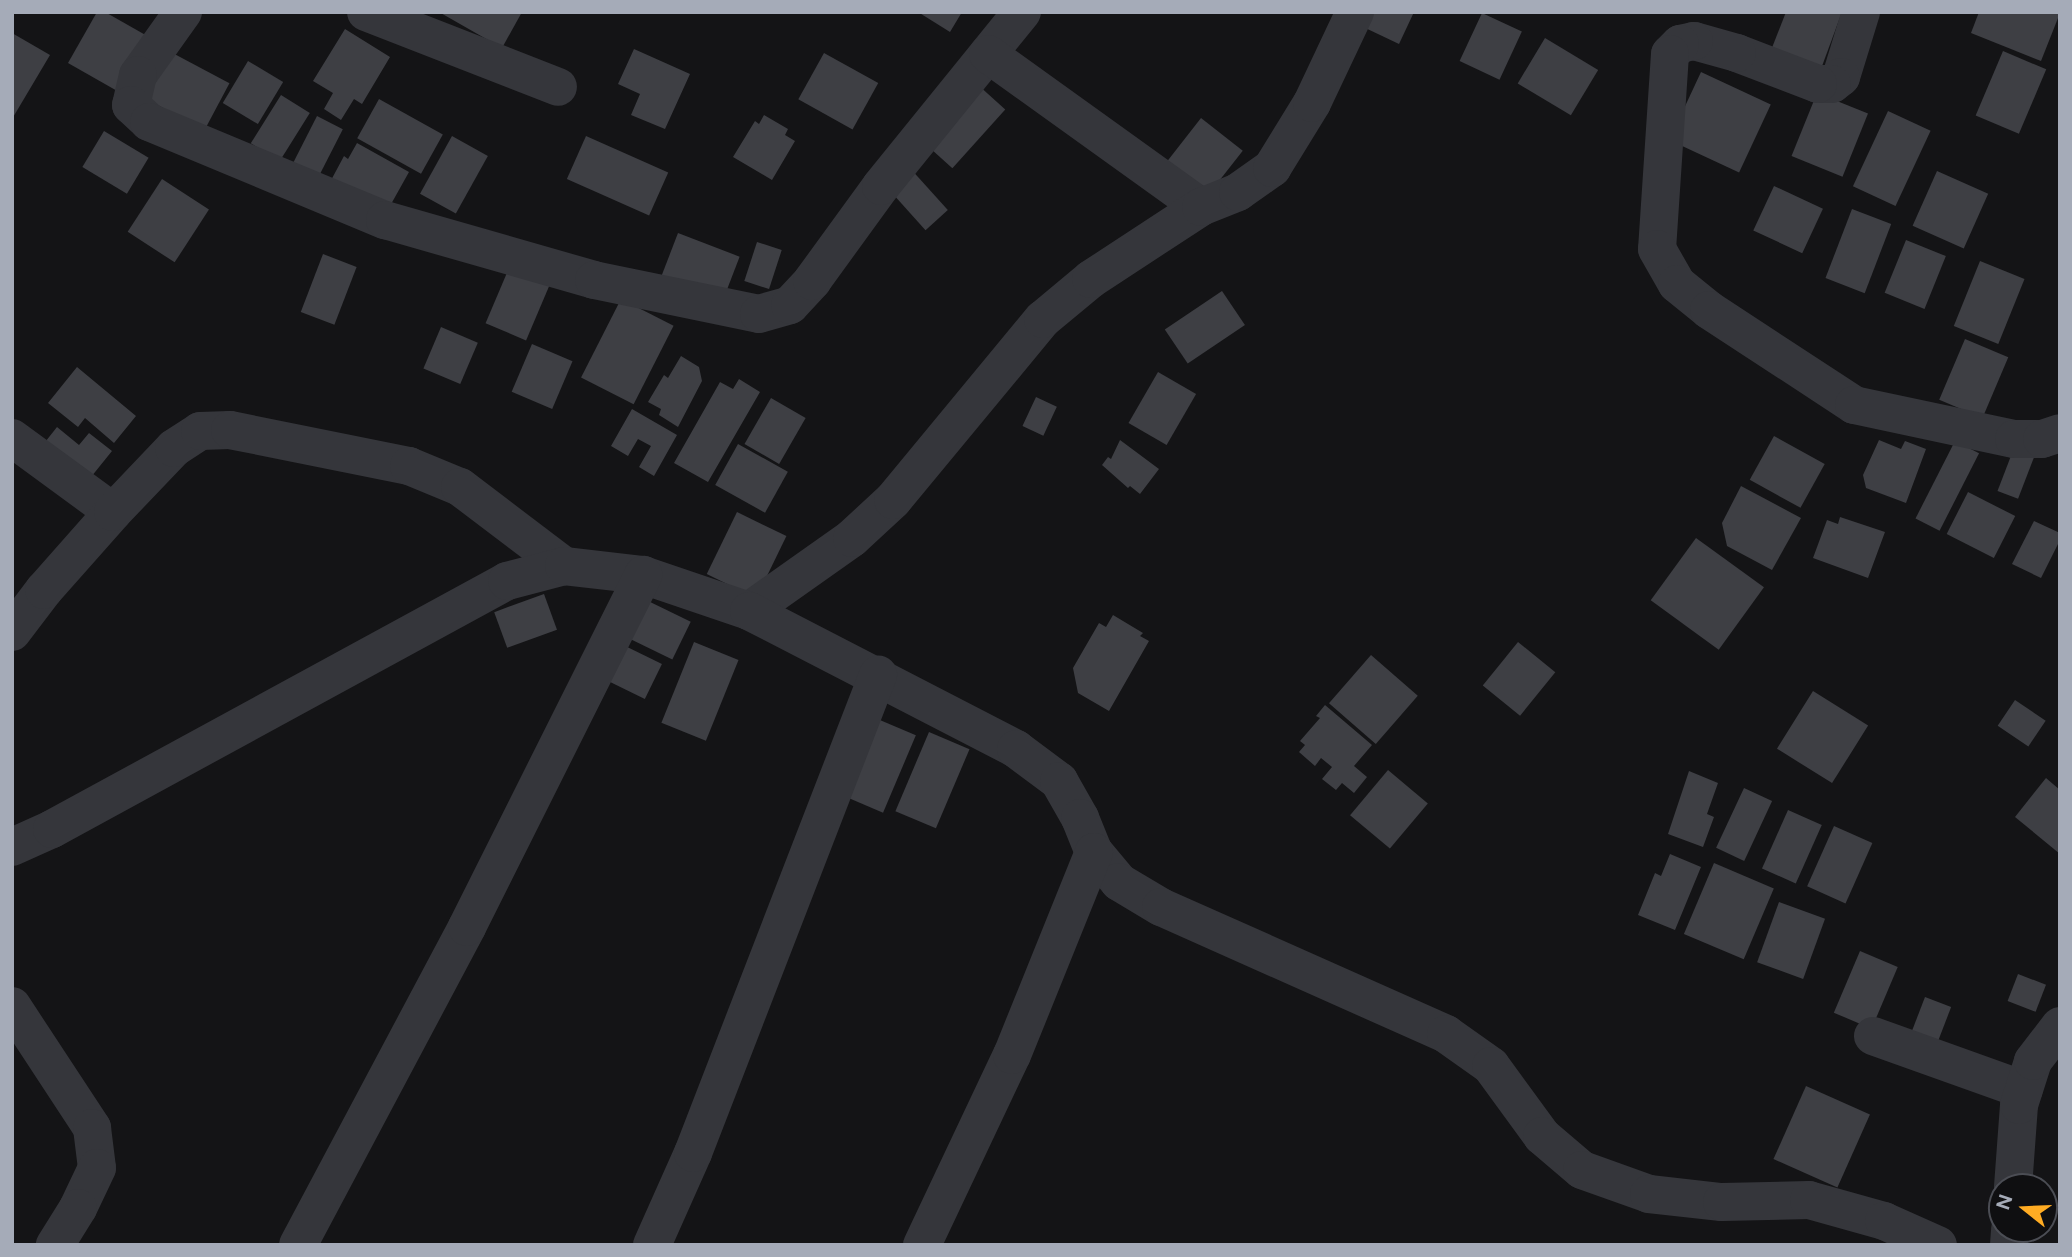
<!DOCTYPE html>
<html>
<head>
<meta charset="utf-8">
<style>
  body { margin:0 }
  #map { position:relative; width:2072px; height:1257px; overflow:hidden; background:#141416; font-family:Figtree,sans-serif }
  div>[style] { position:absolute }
  .building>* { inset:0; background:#3e3f44; transform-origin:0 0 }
  .street>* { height:38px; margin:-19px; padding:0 19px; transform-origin:19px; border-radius:19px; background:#35363b }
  span { translate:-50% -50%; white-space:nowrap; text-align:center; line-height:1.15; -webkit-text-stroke:6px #0f0f11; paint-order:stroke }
  .frame { position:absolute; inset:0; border:14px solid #a5abb8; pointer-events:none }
  .north { position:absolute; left:1988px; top:1173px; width:70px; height:70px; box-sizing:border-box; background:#0f0f11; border:2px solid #4b4d54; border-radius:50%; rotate:288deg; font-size:19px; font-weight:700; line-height:28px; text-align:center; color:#a5abb8 }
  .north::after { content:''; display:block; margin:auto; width:24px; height:32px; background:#ffac23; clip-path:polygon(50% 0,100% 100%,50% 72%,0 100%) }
</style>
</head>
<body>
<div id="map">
  <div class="building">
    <div style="clip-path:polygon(97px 12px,105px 12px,149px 37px,119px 92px,68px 63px)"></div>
    <div style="clip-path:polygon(439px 12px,522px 12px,502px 48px)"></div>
    <div style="clip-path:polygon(918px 12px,962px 12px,950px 32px)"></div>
    <div style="clip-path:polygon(1365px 12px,1414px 12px,1399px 44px,1359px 25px)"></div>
    <div style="clip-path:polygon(1786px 12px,1842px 12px,1818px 77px,1768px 58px)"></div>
    <div style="clip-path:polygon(1979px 12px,2060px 12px,2060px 13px,2041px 61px,1971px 33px)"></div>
    <div style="left:1482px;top:13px;width:44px;height:53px;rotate:25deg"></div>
    <div style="clip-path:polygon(345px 29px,390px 57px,362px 104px,354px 99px,341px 120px,324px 109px,333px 93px,313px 81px)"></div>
    <div style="clip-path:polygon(12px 33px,50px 55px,12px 119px)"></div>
    <div style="left:1545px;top:38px;width:62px;height:53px;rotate:31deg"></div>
    <div style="left:165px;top:49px;width:73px;height:53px;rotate:28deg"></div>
    <div style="clip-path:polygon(634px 49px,690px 74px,665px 129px,631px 115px,640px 94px,618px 84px)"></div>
    <div style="left:2003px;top:51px;width:47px;height:70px;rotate:23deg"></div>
    <div style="left:824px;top:53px;width:62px;height:53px;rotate:29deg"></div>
    <div style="left:248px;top:61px;width:41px;height:49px;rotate:31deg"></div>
    <div style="left:1701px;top:72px;width:77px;height:75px;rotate:25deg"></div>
    <div style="left:977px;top:84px;width:38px;height:79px;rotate:42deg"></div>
    <div style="left:1817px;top:93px;width:55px;height:68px;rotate:22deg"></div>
    <div style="left:281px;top:95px;width:34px;height:57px;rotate:32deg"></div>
    <div style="left:379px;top:99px;width:73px;height:45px;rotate:29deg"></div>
    <div style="left:1888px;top:111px;width:47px;height:83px;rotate:25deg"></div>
    <div style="clip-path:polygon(764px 115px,788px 129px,785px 135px,795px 141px,772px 180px,733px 157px,755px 121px,759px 124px)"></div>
    <div style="left:317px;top:116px;width:29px;height:65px;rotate:27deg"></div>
    <div style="left:1201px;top:118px;width:53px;height:58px;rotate:38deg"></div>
    <div style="left:104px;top:131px;width:52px;height:42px;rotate:31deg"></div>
    <div style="left:452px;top:136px;width:41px;height:66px;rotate:29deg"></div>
    <div style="left:586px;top:136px;width:90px;height:47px;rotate:24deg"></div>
    <div style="clip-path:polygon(357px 143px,409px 172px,390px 206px,329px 184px,344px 156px,348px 159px)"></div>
    <div style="left:909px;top:167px;width:58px;height:30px;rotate:48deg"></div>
    <div style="left:1937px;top:171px;width:56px;height:60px;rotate:24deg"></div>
    <div style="left:162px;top:179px;width:56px;height:63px;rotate:33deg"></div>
    <div style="left:1774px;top:186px;width:54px;height:49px;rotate:25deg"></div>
    <div style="left:1852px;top:209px;width:42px;height:74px;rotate:21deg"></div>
    <div style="left:678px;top:233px;width:66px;height:48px;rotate:21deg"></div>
    <div style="left:1906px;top:240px;width:43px;height:57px;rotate:22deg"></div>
    <div style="left:757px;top:242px;width:26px;height:41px;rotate:18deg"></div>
    <div style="left:323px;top:254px;width:36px;height:62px;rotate:21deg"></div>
    <div style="left:1980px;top:261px;width:48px;height:70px;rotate:22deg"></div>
    <div style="left:509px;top:268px;width:44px;height:60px;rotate:23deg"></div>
    <div style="left:1222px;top:291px;width:41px;height:69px;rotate:56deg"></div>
    <div style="left:621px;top:299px;width:59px;height:88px;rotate:27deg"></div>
    <div style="left:441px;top:327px;width:40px;height:45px;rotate:23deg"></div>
    <div style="left:1965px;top:339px;width:47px;height:66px;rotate:23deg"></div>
    <div style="left:532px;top:344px;width:44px;height:52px;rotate:23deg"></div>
    <div style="clip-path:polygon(681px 356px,699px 367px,702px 381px,678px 427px,659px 415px,661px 409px,648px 402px,664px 375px,668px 378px)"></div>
    <div style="clip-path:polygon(77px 367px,136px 416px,114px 443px,85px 418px,78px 427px,48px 403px)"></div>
    <div style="left:1158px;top:372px;width:44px;height:59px;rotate:30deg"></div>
    <div style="clip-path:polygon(739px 379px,760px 392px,708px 482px,674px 463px,720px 382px,733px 389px)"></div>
    <div style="left:1036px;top:397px;width:23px;height:32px;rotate:25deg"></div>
    <div style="left:771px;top:398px;width:40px;height:53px;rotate:30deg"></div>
    <div style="clip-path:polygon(632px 409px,677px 435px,654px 476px,639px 467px,651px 446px,638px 439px,628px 456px,611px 446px)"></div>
    <div style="clip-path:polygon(57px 427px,79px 445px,89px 433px,112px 451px,83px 487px,38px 451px)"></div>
    <div style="left:1774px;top:436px;width:58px;height:50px;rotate:29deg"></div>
    <div style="clip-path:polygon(1120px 440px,1159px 469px,1140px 494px,1130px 486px,1128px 488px,1102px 465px,1108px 457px,1111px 459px)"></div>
    <div style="clip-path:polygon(1879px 440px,1901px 449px,1905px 441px,1926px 449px,1906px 503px,1866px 488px,1863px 475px)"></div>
    <div style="left:1955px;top:441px;width:27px;height:87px;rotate:27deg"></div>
    <div style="left:738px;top:444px;width:57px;height:47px;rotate:29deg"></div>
    <div style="left:2014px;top:448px;width:22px;height:46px;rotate:21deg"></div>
    <div style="clip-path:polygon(1741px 486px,1801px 518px,1772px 570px,1727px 546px,1722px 523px)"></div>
    <div style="left:1968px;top:492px;width:53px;height:47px;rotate:27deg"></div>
    <div style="left:737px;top:512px;width:55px;height:69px;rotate:26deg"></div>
    <div style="clip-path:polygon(1840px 517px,1885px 532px,1868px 578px,1813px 558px,1827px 520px,1838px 524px)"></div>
    <div style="clip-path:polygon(2034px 521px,2060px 533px,2060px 540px,2041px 578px,2012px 564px)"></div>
    <div style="left:1696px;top:538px;width:84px;height:77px;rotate:36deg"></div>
    <div style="left:544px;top:594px;width:38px;height:53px;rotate:70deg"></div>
    <div style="left:644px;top:599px;width:52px;height:42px;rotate:26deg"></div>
    <div style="clip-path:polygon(1113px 615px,1143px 633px,1140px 636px,1149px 641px,1109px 711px,1078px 693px,1073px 668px,1099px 623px,1106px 627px)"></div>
    <div style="left:617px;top:642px;width:50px;height:39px;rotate:26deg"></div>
    <div style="left:694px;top:642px;width:48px;height:87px;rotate:22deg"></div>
    <div style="left:1518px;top:642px;width:48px;height:56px;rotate:39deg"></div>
    <div style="left:1371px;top:655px;width:62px;height:64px;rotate:41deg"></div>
    <div style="left:1813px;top:691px;width:65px;height:68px;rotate:32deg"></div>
    <div style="left:2015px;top:700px;width:37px;height:31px;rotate:34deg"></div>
    <div style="clip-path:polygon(1325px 705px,1372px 745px,1354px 766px,1367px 777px,1354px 793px,1342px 783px,1336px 790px,1322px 779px,1332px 767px,1321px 758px,1315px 766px,1299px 752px,1305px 745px,1300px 741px,1320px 718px,1316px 716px)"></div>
    <div style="left:868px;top:715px;width:52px;height:84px;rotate:23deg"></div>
    <div style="left:929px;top:732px;width:44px;height:86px;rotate:23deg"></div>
    <div style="left:1388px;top:770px;width:52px;height:59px;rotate:40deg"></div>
    <div style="clip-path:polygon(1689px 771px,1718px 783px,1707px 814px,1714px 817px,1703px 847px,1668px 834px)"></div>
    <div style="clip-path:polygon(2046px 778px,2060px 790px,2060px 854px,2015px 817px)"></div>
    <div style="left:1744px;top:788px;width:31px;height:66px;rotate:25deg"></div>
    <div style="left:1788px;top:810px;width:37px;height:64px;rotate:24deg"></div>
    <div style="left:1834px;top:826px;width:42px;height:66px;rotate:24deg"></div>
    <div style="clip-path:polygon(1670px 854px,1701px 867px,1675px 930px,1638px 915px,1655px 873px,1661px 876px)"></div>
    <div style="left:1714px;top:863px;width:65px;height:77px;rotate:23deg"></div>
    <div style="left:1779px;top:902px;width:49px;height:64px;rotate:20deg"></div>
    <div style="left:1860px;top:951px;width:41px;height:67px;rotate:23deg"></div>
    <div style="left:2018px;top:974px;width:30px;height:29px;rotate:21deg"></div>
    <div style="left:1925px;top:997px;width:28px;height:48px;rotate:21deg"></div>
    <div style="left:1806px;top:1086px;width:70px;height:80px;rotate:24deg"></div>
  </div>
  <div class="street">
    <div style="left:183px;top:12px;width:77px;rotate:125.5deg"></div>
    <div style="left:138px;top:75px;width:31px;rotate:103deg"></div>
    <div style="left:131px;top:105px;width:25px;rotate:43deg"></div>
    <div style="left:149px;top:122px;width:256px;rotate:22.6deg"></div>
    <div style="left:385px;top:220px;width:217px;rotate:16deg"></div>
    <div style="left:594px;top:280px;width:168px;rotate:11.6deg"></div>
    <div style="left:759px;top:314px;width:32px;rotate:-16deg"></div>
    <div style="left:790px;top:305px;width:33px;rotate:-47deg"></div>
    <div style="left:812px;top:281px;width:117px;rotate:-54deg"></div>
    <div style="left:881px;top:186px;width:224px;rotate:-51deg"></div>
    <div style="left:366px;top:12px;width:206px;rotate:21.3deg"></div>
    <div style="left:1861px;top:12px;width:68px;rotate:107.1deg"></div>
    <div style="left:1841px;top:77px;width:11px;rotate:142deg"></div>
    <div style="left:1832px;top:84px;width:14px;rotate:180deg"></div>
    <div style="left:1818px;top:84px;width:87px;rotate:-159.1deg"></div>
    <div style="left:1737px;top:53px;width:45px;rotate:-164.4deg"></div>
    <div style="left:1694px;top:41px;width:14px;rotate:168deg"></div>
    <div style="left:1680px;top:44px;width:14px;rotate:135deg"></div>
    <div style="left:1670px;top:54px;width:195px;rotate:93.8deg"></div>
    <div style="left:1657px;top:249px;width:40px;rotate:60.3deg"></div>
    <div style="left:1677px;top:284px;width:41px;rotate:39.1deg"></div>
    <div style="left:1709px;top:310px;width:173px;rotate:33.2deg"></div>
    <div style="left:1854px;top:405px;width:164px;rotate:12deg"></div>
    <div style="left:2014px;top:439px;width:28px"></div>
    <div style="left:2042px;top:439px;width:19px;rotate:-18deg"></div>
    <div style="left:988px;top:54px;width:262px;rotate:35.7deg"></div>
    <div style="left:12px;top:438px;width:125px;rotate:36.2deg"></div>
    <div style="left:749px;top:611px;width:126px;rotate:-35.3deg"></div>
    <div style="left:852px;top:538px;width:56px;rotate:-42.8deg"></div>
    <div style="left:893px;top:500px;width:235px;rotate:-50.4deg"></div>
    <div style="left:1043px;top:319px;width:62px;rotate:-39.8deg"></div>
    <div style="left:1091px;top:279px;width:131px;rotate:-33.2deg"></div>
    <div style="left:1201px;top:207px;width:40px;rotate:-22deg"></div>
    <div style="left:1238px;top:192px;width:42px;rotate:-35.2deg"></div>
    <div style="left:1272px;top:168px;width:76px;rotate:-58.4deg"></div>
    <div style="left:1312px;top:103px;width:101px;rotate:-64.7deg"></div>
    <div style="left:12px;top:632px;width:53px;rotate:-52.7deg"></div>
    <div style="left:44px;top:590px;width:104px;rotate:-48.5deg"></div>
    <div style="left:113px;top:512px;width:88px;rotate:-46.4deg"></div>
    <div style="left:174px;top:448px;width:31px;rotate:-33deg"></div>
    <div style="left:200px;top:431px;width:30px;rotate:-2deg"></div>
    <div style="left:230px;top:430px;width:183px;rotate:11.4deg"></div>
    <div style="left:409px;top:466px;width:55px;rotate:22.4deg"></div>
    <div style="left:460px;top:487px;width:131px;rotate:37.2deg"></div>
    <div style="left:12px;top:847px;width:44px;rotate:-24.2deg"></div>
    <div style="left:52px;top:829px;width:518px;rotate:-28.59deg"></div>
    <div style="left:507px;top:581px;width:59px;rotate:-14.7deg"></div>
    <div style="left:564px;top:566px;width:80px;rotate:6.5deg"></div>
    <div style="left:643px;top:575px;width:112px;rotate:18.8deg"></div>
    <div style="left:749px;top:611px;width:301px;rotate:27.3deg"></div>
    <div style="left:1016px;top:749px;width:54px;rotate:36.7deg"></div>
    <div style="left:1059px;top:781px;width:43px;rotate:60.4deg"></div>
    <div style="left:1080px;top:818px;width:37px;rotate:68deg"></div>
    <div style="left:1094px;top:852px;width:39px;rotate:50deg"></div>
    <div style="left:1119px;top:882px;width:49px;rotate:30.8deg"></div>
    <div style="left:1161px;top:907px;width:312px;rotate:24deg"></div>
    <div style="left:1446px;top:1034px;width:55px;rotate:35.4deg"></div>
    <div style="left:1491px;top:1066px;width:87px;rotate:53.9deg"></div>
    <div style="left:1542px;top:1136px;width:52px;rotate:40.4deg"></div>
    <div style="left:1582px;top:1170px;width:71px;rotate:19.7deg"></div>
    <div style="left:1649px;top:1194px;width:73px;rotate:6.3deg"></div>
    <div style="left:1722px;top:1202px;width:87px;rotate:-1.3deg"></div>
    <div style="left:1809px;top:1200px;width:78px;rotate:15.6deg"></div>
    <div style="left:1884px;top:1221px;width:59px;rotate:24deg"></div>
    <div style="left:12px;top:1006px;width:146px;rotate:56.7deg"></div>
    <div style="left:92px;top:1128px;width:40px;rotate:82.9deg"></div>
    <div style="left:97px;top:1168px;width:44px;rotate:115.4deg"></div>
    <div style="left:78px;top:1208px;width:44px;rotate:121.9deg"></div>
    <div style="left:1873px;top:1036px;width:160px;rotate:19.7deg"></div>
    <div style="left:2013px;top:1187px;width:82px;rotate:-85.8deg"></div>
    <div style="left:2019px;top:1105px;width:46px;rotate:-72.3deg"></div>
    <div style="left:2033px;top:1061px;width:44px;rotate:-52.4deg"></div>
    <div style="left:298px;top:1245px;width:360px;rotate:-62deg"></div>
    <div style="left:467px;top:927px;width:394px;rotate:-63.4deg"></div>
    <div style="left:652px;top:1245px;width:101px;rotate:-66deg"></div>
    <div style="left:693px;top:1153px;width:513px;rotate:-68.84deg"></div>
    <div style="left:922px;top:1245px;width:210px;rotate:-64.7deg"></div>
    <div style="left:1012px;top:1055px;width:219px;rotate:-68deg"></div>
    <div style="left:2009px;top:1245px;width:16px;rotate:-86deg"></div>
  </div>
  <div class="frame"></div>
  <div class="north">N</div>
</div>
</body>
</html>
